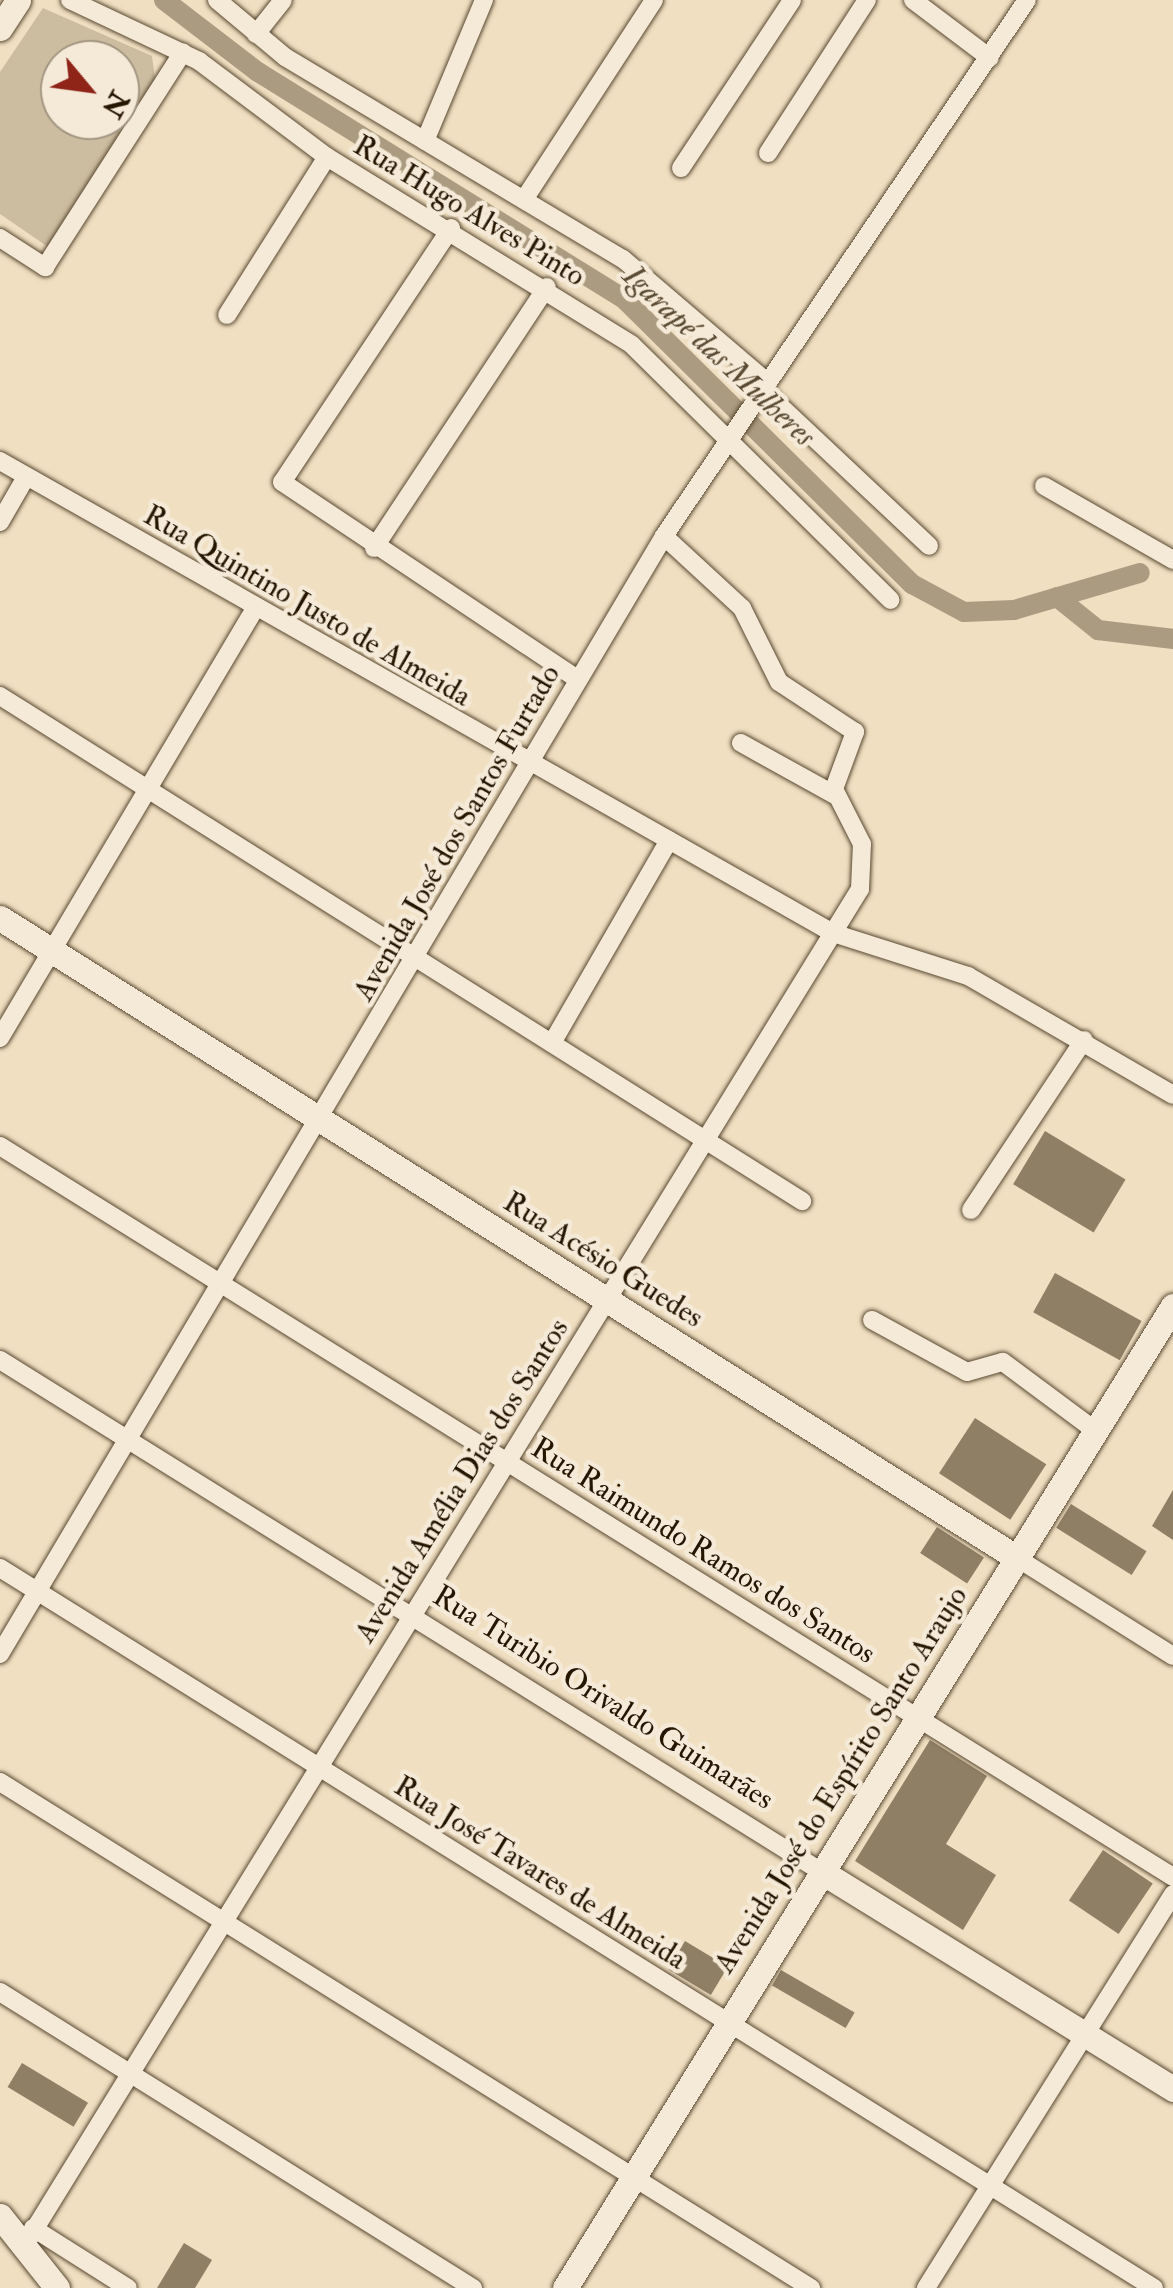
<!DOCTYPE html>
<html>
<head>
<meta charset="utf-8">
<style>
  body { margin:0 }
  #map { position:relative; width:1173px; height:2288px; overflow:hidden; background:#f0dfc1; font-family:"IM FELL Double Pica",serif }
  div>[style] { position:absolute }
  .green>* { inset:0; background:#cdbda0 }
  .canal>* { height:20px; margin:-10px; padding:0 10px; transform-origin:10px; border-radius:10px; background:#ab9b80 }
  .building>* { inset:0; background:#8f7f65; transform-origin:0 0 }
  .roads { filter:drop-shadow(0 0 2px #584831) drop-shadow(0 0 2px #584831) }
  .street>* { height:18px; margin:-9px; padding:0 9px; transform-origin:9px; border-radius:9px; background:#f5ead7 }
  .secondary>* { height:25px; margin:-12.5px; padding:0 12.5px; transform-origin:12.5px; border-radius:12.5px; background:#f5ead7 }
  span { translate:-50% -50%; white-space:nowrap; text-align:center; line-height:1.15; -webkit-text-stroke:9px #f5ead7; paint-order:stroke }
  .street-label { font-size:30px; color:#251601 }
  .water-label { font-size:32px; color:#5b4b34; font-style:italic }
  .north { position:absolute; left:40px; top:40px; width:100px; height:100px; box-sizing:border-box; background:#f5ead7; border:2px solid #a29581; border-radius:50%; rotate:119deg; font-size:28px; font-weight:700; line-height:40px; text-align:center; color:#251601 }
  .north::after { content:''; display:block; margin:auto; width:35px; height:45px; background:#8f2418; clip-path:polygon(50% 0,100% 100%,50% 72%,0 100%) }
</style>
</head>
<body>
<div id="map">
  <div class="green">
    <div style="clip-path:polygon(evenodd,43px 8px,152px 56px,156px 86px,51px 249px,0 214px,0 72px,43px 8px,60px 60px,120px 60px,120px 120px,60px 120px,60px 60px)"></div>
  </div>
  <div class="canal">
    <div style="left:164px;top:0;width:118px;rotate:37.5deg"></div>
    <div style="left:258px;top:72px;width:429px;rotate:31.8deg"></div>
    <div style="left:623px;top:298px;width:407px;rotate:44.7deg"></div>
    <div style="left:912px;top:584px;width:59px;rotate:28.3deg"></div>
    <div style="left:964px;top:612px;width:50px;rotate:-2.3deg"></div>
    <div style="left:1014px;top:610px;width:131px;rotate:-16.4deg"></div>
    <div style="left:1057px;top:597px;width:53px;rotate:38.8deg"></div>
    <div style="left:1098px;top:630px;width:76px;rotate:6.8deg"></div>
  </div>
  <div class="building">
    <div style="left:1045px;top:1131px;width:94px;height:62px;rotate:31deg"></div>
    <div style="left:1055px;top:1273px;width:99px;height:45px;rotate:29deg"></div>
    <div style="left:975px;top:1418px;width:85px;height:66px;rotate:33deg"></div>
    <div style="clip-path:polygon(1173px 1490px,1173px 1540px,1152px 1526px)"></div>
    <div style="left:1071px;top:1504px;width:89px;height:28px;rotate:32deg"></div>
    <div style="left:937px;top:1527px;width:56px;height:31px;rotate:33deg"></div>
    <div style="clip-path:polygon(930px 1740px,987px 1776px,946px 1844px,996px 1875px,963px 1930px,855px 1861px)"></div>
    <div style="left:1103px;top:1850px;width:60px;height:61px;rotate:34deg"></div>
    <div style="left:685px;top:1941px;width:50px;height:33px;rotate:31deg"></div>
    <div style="left:781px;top:1970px;width:85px;height:18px;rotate:30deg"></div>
    <div style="left:22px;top:2063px;width:77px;height:28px;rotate:31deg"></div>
    <div style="clip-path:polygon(184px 2243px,212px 2260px,195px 2288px,157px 2288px)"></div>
  </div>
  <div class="roads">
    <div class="street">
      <div style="left:70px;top:0;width:143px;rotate:25.3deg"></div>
      <div style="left:199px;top:61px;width:160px;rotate:36.9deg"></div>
      <div style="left:327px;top:157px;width:358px;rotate:31.6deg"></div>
      <div style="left:632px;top:345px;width:363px;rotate:44.6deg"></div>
      <div style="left:217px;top:0;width:89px;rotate:40deg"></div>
      <div style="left:285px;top:57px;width:394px;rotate:30.9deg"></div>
      <div style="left:623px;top:259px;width:189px;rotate:40.5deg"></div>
      <div style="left:913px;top:0;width:96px;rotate:37deg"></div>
      <div style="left:256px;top:34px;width:43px;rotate:-51.5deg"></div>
      <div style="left:425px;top:141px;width:153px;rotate:-67.3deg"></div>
      <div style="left:768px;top:153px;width:182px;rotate:-57.1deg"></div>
      <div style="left:681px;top:168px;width:201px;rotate:-56.5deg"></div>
      <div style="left:525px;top:198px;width:236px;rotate:-56.9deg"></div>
      <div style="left:451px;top:228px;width:305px;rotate:123.6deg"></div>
      <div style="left:282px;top:482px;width:355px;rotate:33.7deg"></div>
      <div style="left:0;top:238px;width:54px;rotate:32.8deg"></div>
      <div style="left:45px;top:267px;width:255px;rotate:-57.3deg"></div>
      <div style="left:227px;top:315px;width:187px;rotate:-57.7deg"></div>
      <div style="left:762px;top:389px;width:229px;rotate:43.2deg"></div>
      <div style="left:0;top:461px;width:957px;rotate:29.54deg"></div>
      <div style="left:833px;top:933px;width:142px;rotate:17.7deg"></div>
      <div style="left:968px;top:976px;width:237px;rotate:30.1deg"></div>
      <div style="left:1044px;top:486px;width:149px;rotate:29.8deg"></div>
      <div style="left:0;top:522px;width:52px;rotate:-60deg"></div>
      <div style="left:374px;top:548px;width:313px;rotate:-56.5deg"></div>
      <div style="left:0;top:696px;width:948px;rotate:32.2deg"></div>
      <div style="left:741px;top:743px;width:107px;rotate:29deg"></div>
      <div style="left:0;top:1038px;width:500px;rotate:-59.3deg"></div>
      <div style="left:552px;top:1043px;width:234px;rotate:-60deg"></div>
      <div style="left:0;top:1146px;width:1382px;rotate:31.93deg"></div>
      <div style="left:971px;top:1210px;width:204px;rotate:-56.4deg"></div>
      <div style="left:872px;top:1320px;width:108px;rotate:28.7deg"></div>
      <div style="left:967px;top:1372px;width:37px;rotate:-16deg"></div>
      <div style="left:1003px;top:1362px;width:116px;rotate:36.6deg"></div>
      <div style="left:0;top:1360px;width:968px;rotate:31.92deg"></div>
      <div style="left:1017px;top:1558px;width:184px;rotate:32.1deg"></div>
      <div style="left:0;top:1568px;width:1360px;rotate:31.96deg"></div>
      <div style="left:0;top:1654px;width:1300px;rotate:-59.29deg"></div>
      <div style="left:664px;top:536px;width:647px;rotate:-55.89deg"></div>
      <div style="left:0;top:1782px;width:956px;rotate:31.96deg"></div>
      <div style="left:0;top:1992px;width:558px;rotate:32.04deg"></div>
      <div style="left:33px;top:2228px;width:112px;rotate:32.3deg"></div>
      <div style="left:23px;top:2248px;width:1596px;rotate:-58.37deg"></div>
      <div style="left:860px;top:889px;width:45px;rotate:-87.5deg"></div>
      <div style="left:862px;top:844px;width:62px;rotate:-117deg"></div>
      <div style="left:834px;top:789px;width:61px;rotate:-69.8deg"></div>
      <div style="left:855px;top:732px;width:91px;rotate:-146.7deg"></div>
      <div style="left:779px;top:682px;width:83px;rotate:-116.6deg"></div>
      <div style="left:742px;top:608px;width:106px;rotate:-137.3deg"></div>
      <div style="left:926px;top:2288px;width:465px;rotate:-57.9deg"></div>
    </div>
    <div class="secondary">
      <div style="left:0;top:28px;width:33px;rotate:-57deg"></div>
      <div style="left:0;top:918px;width:1202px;rotate:32.18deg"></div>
      <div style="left:822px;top:1872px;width:413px;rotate:31.7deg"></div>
      <div style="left:0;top:2216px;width:92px;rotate:51.6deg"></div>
      <div style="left:565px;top:2288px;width:1155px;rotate:-58.24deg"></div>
    </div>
  </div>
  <div class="street-label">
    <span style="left:469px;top:211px;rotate:31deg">Rua Hugo Alves Pinto</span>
    <span style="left:307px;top:606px;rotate:30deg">Rua Quintino Justo de Almeida</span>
    <span style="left:457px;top:833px;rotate:-60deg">Avenida José dos Santos Furtado</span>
    <span style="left:603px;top:1260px;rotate:32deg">Rua Acésio Guedes</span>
    <span style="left:462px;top:1481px;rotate:-58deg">Avenida Amélia Dias dos Santos</span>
    <span style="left:703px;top:1551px;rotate:32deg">Rua Raimundo Ramos dos Santos</span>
    <span style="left:603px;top:1698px;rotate:32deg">Rua Turibio Orivaldo Guimarães</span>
    <span style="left:841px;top:1780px;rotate:-58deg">Avenida José do Espírito Santo Araujo</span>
    <span style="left:540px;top:1873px;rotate:32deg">Rua José Tavares de Almeida</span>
  </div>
  <div class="water-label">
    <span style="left:719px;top:356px;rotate:43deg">Igarapé das Mulheres</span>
  </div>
  <div class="north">N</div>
</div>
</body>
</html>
